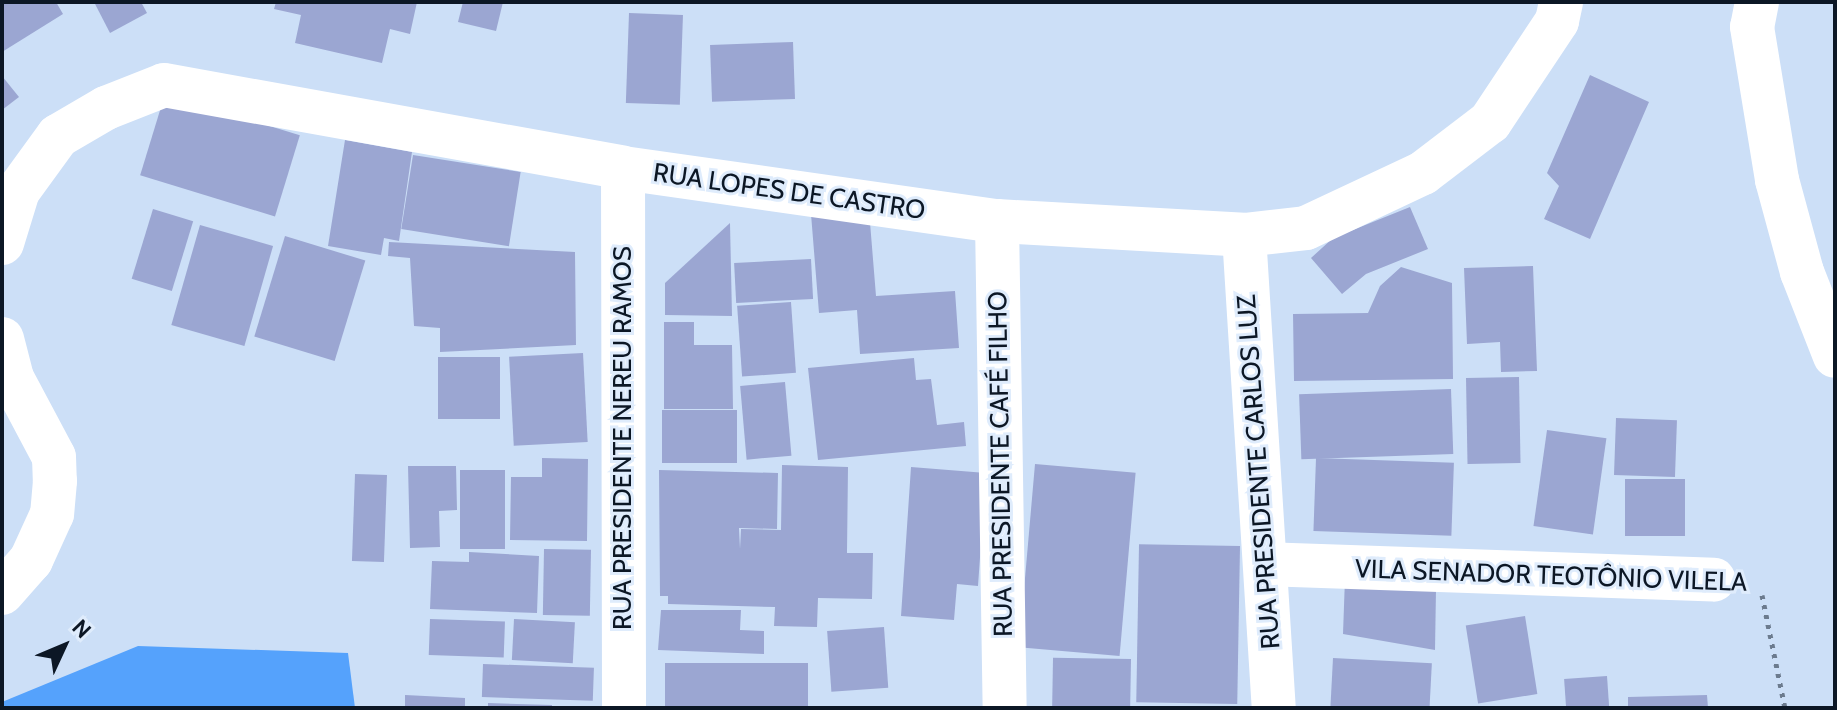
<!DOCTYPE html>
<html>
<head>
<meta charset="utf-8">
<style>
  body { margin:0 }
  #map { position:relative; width:1837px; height:710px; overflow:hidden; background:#ccdff7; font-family:Cabin,sans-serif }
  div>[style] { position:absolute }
  .forest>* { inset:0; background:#55a2fc }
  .building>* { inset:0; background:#9ba6d2; transform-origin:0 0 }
  .path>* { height:5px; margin-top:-2.5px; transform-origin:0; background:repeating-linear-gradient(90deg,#6c7b8e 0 4px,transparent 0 10px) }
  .minor>* { height:44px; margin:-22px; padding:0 22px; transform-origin:22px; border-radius:22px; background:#fff }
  span { translate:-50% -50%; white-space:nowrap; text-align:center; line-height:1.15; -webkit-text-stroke:6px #dfecfc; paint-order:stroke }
  .street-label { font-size:26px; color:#0c1725 }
  .frame { position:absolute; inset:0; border:4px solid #0c1725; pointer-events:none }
  .north { position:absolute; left:24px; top:606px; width:80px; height:80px; -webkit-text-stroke:6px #dfecfc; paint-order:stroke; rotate:46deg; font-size:22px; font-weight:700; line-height:32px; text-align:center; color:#0c1725 }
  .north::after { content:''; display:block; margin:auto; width:28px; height:36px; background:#0c1725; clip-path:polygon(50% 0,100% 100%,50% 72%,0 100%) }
</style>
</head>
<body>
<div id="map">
  <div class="forest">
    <div style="clip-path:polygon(138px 646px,348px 653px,355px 708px,2px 708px,2px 702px)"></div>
  </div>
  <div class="building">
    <div style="clip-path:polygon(2px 2px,56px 2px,63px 14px,2px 52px)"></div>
    <div style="clip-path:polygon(94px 2px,141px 2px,147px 13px,110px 33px)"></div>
    <div style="clip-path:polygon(276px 2px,417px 2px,410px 34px,390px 29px,382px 63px,295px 43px,301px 15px,274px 9px)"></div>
    <div style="clip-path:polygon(463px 2px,503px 2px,496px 31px,458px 22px)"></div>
    <div style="left:629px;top:13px;width:54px;height:90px;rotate:2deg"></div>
    <div style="left:793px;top:42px;width:57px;height:83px;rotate:88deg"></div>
    <div style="clip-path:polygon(1590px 75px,1649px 102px,1590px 239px,1544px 219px,1559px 186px,1547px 173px)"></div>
    <div style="clip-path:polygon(2px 76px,19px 97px,2px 110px)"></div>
    <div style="left:165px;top:94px;width:141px;height:85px;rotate:17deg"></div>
    <div style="clip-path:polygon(345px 140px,412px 152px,399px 241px,384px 238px,381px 255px,328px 246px)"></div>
    <div style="left:413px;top:155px;width:109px;height:75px;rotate:9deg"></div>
    <div style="clip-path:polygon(1410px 207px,1428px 249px,1366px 274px,1342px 294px,1311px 258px,1333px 238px)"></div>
    <div style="left:153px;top:209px;width:42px;height:73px;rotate:17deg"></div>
    <div style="clip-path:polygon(869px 210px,876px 296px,955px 291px,959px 348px,860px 354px,857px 310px,819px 313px,811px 214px)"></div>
    <div style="clip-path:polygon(730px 223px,732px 316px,665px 315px,665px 283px)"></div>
    <div style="left:200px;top:225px;width:76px;height:104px;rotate:16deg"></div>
    <div style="left:285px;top:236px;width:84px;height:105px;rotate:17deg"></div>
    <div style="clip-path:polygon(389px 242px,575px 252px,576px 345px,440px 352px,440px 328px,414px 326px,410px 258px,388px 256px)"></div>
    <div style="left:811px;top:259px;width:40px;height:77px;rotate:87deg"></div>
    <div style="clip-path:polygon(1533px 266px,1537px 371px,1501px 372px,1500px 342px,1467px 344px,1464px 268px)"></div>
    <div style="clip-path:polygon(1401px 267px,1452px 283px,1453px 379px,1294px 381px,1293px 314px,1368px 313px,1380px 286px)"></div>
    <div style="left:791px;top:302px;width:71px;height:54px;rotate:86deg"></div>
    <div style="clip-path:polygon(664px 322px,694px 322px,694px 345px,732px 345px,733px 409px,664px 409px)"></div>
    <div style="left:583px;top:353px;width:89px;height:74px;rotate:87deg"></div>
    <div style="left:438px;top:357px;width:62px;height:62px"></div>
    <div style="clip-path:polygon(914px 358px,916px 380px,931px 379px,937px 425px,964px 422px,966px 446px,818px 460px,808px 368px)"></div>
    <div style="left:1519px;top:377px;width:86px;height:53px;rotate:89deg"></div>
    <div style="left:785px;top:382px;width:74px;height:45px;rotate:85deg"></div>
    <div style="left:1451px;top:389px;width:65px;height:152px;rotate:88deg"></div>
    <div style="left:662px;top:410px;width:75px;height:53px"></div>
    <div style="left:1616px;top:418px;width:61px;height:57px;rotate:2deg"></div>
    <div style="left:1547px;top:430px;width:60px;height:97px;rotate:8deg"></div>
    <div style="clip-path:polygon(542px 458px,588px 459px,587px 541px,510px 540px,511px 477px,542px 477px)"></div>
    <div style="left:1316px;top:458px;width:138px;height:73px;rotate:2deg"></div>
    <div style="left:1035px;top:464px;width:101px;height:184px;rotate:5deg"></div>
    <div style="clip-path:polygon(782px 465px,848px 467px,847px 553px,873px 553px,872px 599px,818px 598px,817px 627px,774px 626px,775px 607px,668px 604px,668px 596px,660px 596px,659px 470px,778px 473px,777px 529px,739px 528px,740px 549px,741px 529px,781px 530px)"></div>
    <div style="clip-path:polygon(408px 466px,456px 466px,457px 510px,439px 511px,440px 547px,410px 548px)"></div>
    <div style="clip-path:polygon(911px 467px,986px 473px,978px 586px,957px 584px,954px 620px,901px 616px)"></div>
    <div style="left:460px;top:470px;width:45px;height:79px"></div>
    <div style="left:355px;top:474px;width:32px;height:87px;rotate:2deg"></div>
    <div style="left:1625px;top:479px;width:60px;height:57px"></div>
    <div style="left:1240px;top:546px;width:158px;height:101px;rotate:91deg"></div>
    <div style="left:544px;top:549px;width:47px;height:66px;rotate:1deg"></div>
    <div style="clip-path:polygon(469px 552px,539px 556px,537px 613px,430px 609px,432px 561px,469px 562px)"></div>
    <div style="clip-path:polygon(1345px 578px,1436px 589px,1435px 650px,1343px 634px)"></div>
    <div style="clip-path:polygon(661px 610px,741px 610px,740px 630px,764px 631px,764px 654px,658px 650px)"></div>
    <div style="left:1525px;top:616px;width:79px;height:60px;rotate:81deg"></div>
    <div style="left:430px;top:619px;width:75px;height:36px;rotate:2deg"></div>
    <div style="left:514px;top:619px;width:61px;height:41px;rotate:3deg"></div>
    <div style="left:884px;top:627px;width:61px;height:57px;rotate:86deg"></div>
    <div style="left:1333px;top:658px;width:99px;height:50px;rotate:3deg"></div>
    <div style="left:1131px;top:659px;width:49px;height:78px;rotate:91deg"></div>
    <div style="left:665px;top:663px;width:143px;height:45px"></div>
    <div style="left:483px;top:664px;width:111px;height:33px;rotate:2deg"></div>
    <div style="left:1607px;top:676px;width:32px;height:43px;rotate:86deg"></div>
    <div style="clip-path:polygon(405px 695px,465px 698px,465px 708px,405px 708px)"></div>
    <div style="clip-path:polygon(1707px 695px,1708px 708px,1628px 708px,1628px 697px)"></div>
    <div style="clip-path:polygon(488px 703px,552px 705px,552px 708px,488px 708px)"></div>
  </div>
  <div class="path">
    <div style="left:1762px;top:595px;width:115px;rotate:78.5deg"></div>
  </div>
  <div class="minor">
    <div style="left:1757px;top:2px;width:25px;rotate:101deg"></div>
    <div style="left:1752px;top:27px;width:155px;rotate:80.7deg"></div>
    <div style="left:1777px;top:180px;width:95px;rotate:74.8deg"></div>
    <div style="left:1802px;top:272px;width:90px;rotate:68.6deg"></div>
    <div style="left:623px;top:168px;width:540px;rotate:89.89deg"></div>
    <div style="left:997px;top:221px;width:487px;rotate:89.1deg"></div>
    <div style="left:1244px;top:235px;width:474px;rotate:86.4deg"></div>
    <div style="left:2px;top:243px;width:54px;rotate:-72.9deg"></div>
    <div style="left:18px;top:191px;width:68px;rotate:-54deg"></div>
    <div style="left:58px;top:136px;width:56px;rotate:-30.3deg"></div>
    <div style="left:106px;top:108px;width:62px;rotate:-21.6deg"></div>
    <div style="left:164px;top:85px;width:466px;rotate:10.2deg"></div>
    <div style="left:623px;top:168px;width:378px;rotate:8.1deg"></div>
    <div style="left:997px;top:221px;width:247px;rotate:3.2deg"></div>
    <div style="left:1244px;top:235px;width:62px;rotate:-6.4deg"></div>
    <div style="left:1306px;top:228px;width:129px;rotate:-25.2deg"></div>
    <div style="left:1423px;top:173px;width:84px;rotate:-37.3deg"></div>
    <div style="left:1490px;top:122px;width:121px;rotate:-56.4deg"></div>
    <div style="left:1557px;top:21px;width:19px;rotate:-78deg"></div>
    <div style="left:2px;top:339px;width:40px;rotate:75.6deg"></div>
    <div style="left:12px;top:378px;width:89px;rotate:62deg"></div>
    <div style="left:54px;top:457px;width:24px;rotate:88deg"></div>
    <div style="left:55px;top:481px;width:33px;rotate:95deg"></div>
    <div style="left:52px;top:514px;width:51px;rotate:114.5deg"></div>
    <div style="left:31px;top:560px;width:44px;rotate:131.3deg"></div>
    <div style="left:1266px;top:564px;width:448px;rotate:2deg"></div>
  </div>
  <div class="street-label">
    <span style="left:789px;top:192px;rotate:8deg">RUA LOPES DE CASTRO</span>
    <span style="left:623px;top:438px;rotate:-90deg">RUA PRESIDENTE NEREU RAMOS</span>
    <span style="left:1001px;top:464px;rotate:-91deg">RUA PRESIDENTE CAFÉ FILHO</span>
    <span style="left:1259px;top:472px;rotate:-94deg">RUA PRESIDENTE CARLOS LUZ</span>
    <span style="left:1551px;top:576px;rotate:2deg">VILA SENADOR TEOTÔNIO VILELA</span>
  </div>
  <div class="frame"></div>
  <div class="north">N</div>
</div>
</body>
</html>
